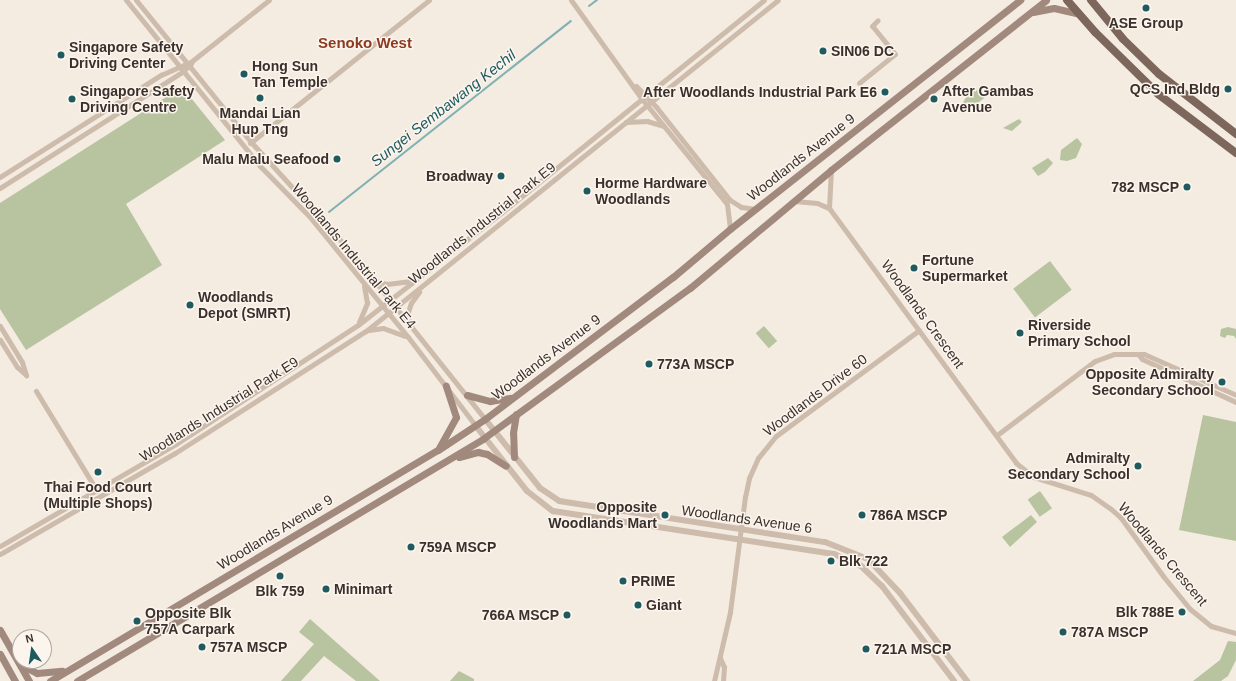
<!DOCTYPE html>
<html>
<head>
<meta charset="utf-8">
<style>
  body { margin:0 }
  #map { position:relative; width:1236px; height:681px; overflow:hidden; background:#f4ebe1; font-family:Arial,sans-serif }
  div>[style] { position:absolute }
  .green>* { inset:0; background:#b8c4a0; transform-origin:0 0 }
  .stream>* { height:2px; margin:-1px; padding:0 1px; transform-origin:1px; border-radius:1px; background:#7fb0b2 }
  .minor>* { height:5px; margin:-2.5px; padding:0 2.5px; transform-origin:2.5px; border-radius:2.5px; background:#cdbbac }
  .tertiary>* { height:6px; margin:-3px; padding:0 3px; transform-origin:3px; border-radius:3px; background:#cdbbac }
  .secondary>* { height:7px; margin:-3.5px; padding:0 3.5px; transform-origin:3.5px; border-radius:3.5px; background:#a18a7d }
  .primary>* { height:8px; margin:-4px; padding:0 4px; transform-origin:4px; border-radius:4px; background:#7d675c }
  .dots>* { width:11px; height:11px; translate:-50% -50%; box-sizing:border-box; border:2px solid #fbf5ee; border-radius:50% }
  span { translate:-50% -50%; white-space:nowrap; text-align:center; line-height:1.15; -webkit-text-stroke:3px #fbf5ee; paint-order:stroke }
  .poi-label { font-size:14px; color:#3b302b; font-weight:700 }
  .left { translate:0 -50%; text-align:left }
  .right { translate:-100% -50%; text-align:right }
  .street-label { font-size:14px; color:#3b302b }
  .neighbourhood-label { font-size:15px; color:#8c3b22; font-weight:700 }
  .water-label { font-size:15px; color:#1f5a5e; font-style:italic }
  .north { position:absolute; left:12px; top:629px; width:40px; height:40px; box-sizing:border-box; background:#fbf5ee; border:1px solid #aea6a0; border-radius:50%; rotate:347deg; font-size:11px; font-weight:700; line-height:16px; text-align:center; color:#3b302b }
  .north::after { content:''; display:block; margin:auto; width:14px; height:18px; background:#1f5a5e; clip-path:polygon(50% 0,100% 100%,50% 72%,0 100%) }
</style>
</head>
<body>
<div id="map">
  <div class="green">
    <div style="clip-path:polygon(982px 90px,987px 96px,963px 114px,959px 109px,970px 91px)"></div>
    <div style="clip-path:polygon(174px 92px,187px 93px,225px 140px,126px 204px,162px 265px,26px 350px,0 309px,0 203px)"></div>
    <div style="clip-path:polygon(1019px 119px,1022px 122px,1012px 131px,1003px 128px)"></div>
    <div style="clip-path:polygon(1077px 138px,1082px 144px,1076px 158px,1067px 161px,1060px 160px,1061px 150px)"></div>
    <div style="clip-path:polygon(1048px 158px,1053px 163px,1045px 172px,1038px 176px,1032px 168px)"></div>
    <div style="left:1050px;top:261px;width:36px;height:46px;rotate:53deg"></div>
    <div style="left:764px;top:326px;width:20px;height:11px;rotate:49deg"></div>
    <div style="clip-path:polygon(1228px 327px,1236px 329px,1236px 339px,1234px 336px,1227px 335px,1225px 338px,1220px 336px,1221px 329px)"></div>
    <div style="clip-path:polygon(1203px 415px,1236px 422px,1236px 541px,1179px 530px)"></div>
    <div style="left:1040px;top:491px;width:21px;height:15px;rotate:55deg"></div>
    <div style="clip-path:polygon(1031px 515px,1037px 522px,1010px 547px,1002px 537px)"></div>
    <div style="clip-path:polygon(310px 619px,380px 681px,356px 681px,324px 656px,301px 681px,281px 681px,314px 644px,299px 632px)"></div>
    <div style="clip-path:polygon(1228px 641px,1236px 642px,1236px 660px,1228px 676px,1221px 681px,1193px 681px,1220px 660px)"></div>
    <div style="clip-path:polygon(459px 671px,474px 679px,474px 681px,450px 681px)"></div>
  </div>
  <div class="stream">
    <div style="left:589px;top:6px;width:10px;rotate:-37deg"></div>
    <div style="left:329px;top:212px;width:308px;rotate:-38.3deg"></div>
  </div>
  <div class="minor">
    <div style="left:126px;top:0;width:213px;rotate:51.1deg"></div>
    <div style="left:260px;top:166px;width:70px;rotate:45.6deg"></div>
    <div style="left:309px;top:216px;width:156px;rotate:50.7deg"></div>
    <div style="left:408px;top:337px;width:111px;rotate:52.7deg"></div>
    <div style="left:136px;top:0;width:183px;rotate:51deg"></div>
    <div style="left:251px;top:142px;width:153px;rotate:47.7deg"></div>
    <div style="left:354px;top:255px;width:210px;rotate:51.4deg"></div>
    <div style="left:571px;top:0;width:122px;rotate:54.4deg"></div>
    <div style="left:642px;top:99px;width:135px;rotate:51deg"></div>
    <div style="left:727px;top:204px;width:25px;rotate:83deg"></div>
    <div style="left:859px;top:83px;width:46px;rotate:-38.9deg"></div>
    <div style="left:895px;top:54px;width:36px;rotate:-129deg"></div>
    <div style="left:872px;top:26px;width:8px;rotate:-45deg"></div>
    <div style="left:636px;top:86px;width:30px;rotate:46deg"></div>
    <div style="left:657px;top:108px;width:117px;rotate:51.6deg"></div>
    <div style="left:730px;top:200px;width:13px;rotate:32deg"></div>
    <div style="left:741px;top:207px;width:15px;rotate:8deg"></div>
    <div style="left:626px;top:122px;width:21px;rotate:-3deg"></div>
    <div style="left:647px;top:121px;width:17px;rotate:17deg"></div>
    <div style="left:250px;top:143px;width:229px;rotate:-38.6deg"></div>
    <div style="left:0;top:177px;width:191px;rotate:-32.4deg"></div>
    <div style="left:161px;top:75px;width:34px;rotate:-24deg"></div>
    <div style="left:192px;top:61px;width:98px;rotate:-38.4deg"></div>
    <div style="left:0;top:188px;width:216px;rotate:-32.5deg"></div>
    <div style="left:182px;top:72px;width:12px;rotate:-42deg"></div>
    <div style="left:795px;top:201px;width:22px;rotate:5deg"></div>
    <div style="left:817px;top:203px;width:13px;rotate:23deg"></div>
    <div style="left:829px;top:208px;width:316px;rotate:53.7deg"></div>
    <div style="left:1016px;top:463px;width:23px;rotate:38deg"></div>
    <div style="left:1034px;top:477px;width:60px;rotate:17.5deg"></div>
    <div style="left:1091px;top:495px;width:24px;rotate:35deg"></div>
    <div style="left:1111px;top:509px;width:13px;rotate:42deg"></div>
    <div style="left:1121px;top:518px;width:72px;rotate:54.1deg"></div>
    <div style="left:1163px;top:576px;width:43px;rotate:50.7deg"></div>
    <div style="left:1190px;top:609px;width:27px;rotate:39deg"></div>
    <div style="left:1211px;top:626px;width:26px;rotate:16deg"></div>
    <div style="left:829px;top:208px;width:38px;rotate:-87deg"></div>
    <div style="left:376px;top:281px;width:11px;rotate:15deg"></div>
    <div style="left:387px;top:284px;width:24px;rotate:-7deg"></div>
    <div style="left:409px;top:321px;width:6px;rotate:-108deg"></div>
    <div style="left:407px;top:315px;width:13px;rotate:-72deg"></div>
    <div style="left:411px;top:303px;width:14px;rotate:-54deg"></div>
    <div style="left:359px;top:322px;width:21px;rotate:-67deg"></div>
    <div style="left:367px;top:303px;width:17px;rotate:-100deg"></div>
    <div style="left:0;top:326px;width:42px;rotate:58.6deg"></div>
    <div style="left:22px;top:362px;width:14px;rotate:73deg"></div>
    <div style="left:26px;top:375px;width:12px;rotate:-138deg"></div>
    <div style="left:17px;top:367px;width:32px;rotate:-122deg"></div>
    <div style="left:369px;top:330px;width:14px;rotate:-8deg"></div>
    <div style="left:383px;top:328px;width:23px;rotate:20deg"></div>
    <div style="left:1138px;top:354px;width:6px;rotate:51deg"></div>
    <div style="left:1142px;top:359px;width:103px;rotate:24.6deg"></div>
    <div style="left:36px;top:391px;width:117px;rotate:58.6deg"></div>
    <div style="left:997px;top:435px;width:123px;rotate:-37.1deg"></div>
    <div style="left:1095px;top:361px;width:20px;rotate:-20deg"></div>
    <div style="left:1114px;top:354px;width:30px"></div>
    <div style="left:1144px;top:354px;width:101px;rotate:24deg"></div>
    <div style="left:0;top:546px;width:203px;rotate:-30.1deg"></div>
    <div style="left:176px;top:444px;width:217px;rotate:-33.2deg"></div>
    <div style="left:358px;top:325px;width:182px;rotate:-38.1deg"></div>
    <div style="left:501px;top:213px;width:338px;rotate:-39deg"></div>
    <div style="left:0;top:554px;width:202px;rotate:-30deg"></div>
    <div style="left:175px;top:453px;width:227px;rotate:-32.6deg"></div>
    <div style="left:366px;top:331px;width:528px;rotate:-38.78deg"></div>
    <div style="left:720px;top:658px;width:10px;rotate:66deg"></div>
    <div style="left:724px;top:667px;width:14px;rotate:94deg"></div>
    <div style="left:714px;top:681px;width:71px;rotate:-76.9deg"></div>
    <div style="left:730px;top:612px;width:116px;rotate:-82.6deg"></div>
    <div style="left:745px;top:497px;width:19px;rotate:-78deg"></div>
    <div style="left:749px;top:478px;width:22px;rotate:-66deg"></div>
    <div style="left:758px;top:458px;width:28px;rotate:-51deg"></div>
    <div style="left:776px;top:436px;width:178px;rotate:-36.5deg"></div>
  </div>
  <div class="tertiary">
    <div style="left:485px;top:419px;width:88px;rotate:51.4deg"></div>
    <div style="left:540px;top:488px;width:23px;rotate:34deg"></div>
    <div style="left:559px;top:501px;width:269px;rotate:8.8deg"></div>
    <div style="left:825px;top:542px;width:46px;rotate:21.6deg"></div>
    <div style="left:868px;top:559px;width:47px;rotate:46.7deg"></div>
    <div style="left:900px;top:593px;width:111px;rotate:52.7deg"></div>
    <div style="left:475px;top:425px;width:84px;rotate:51.8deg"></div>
    <div style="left:527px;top:491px;width:33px;rotate:38deg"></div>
    <div style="left:553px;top:511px;width:284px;rotate:8.7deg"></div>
    <div style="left:834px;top:554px;width:30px;rotate:24deg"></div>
    <div style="left:861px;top:566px;width:29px;rotate:44deg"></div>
    <div style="left:882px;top:586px;width:119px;rotate:52.8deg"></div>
  </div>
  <div class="secondary">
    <div style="left:1033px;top:12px;width:21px;rotate:-11deg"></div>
    <div style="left:1054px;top:8px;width:26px;rotate:13deg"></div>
    <div style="left:467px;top:395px;width:24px;rotate:15deg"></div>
    <div style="left:490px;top:401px;width:20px;rotate:-9deg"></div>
    <div style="left:439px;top:448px;width:35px;rotate:-61deg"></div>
    <div style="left:456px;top:417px;width:33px;rotate:-108deg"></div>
    <div style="left:459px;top:457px;width:20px;rotate:-15deg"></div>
    <div style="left:478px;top:452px;width:9px;rotate:13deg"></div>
    <div style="left:487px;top:454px;width:22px;rotate:32deg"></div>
    <div style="left:514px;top:457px;width:24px;rotate:-92deg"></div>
    <div style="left:513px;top:433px;width:19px;rotate:-81deg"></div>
    <div style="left:0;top:630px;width:59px;rotate:60.4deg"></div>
    <div style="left:0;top:654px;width:31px;rotate:61deg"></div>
    <div style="left:21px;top:665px;width:18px;rotate:27deg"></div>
    <div style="left:37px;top:673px;width:25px;rotate:-5deg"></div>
    <div style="left:50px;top:681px;width:452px;rotate:-30.8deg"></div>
    <div style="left:438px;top:450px;width:56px;rotate:-33.4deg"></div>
    <div style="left:485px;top:419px;width:236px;rotate:-37.1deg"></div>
    <div style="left:673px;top:277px;width:75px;rotate:-40.1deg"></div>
    <div style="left:730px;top:229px;width:370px;rotate:-38.3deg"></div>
    <div style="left:77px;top:681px;width:474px;rotate:-30.8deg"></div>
    <div style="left:484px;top:438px;width:255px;rotate:-36.1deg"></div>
    <div style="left:690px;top:288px;width:184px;rotate:-39.9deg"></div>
    <div style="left:831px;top:170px;width:274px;rotate:-38.3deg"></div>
  </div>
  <div class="primary">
    <div style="left:1067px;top:0;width:43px;rotate:48.8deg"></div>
    <div style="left:1095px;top:32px;width:88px;rotate:44.5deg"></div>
    <div style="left:1158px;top:94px;width:98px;rotate:37.1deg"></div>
    <div style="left:1091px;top:0;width:50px;rotate:50.6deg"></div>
    <div style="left:1123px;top:39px;width:50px;rotate:44.2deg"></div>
    <div style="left:1159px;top:74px;width:98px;rotate:37.9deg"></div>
  </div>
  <div class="dots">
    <div style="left:1146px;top:8px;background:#1f5a5e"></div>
    <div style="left:823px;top:51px;background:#1f5a5e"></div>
    <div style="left:61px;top:55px;background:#1f5a5e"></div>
    <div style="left:244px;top:74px;background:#1f5a5e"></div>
    <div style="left:1228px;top:89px;background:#1f5a5e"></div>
    <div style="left:885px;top:92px;background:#1f5a5e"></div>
    <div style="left:260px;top:98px;background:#1f5a5e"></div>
    <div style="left:72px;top:99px;background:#1f5a5e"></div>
    <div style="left:934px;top:99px;background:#1f5a5e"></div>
    <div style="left:337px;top:159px;background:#1f5a5e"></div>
    <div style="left:501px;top:176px;background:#1f5a5e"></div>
    <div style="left:1187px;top:187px;background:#1f5a5e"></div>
    <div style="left:587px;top:191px;background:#1f5a5e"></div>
    <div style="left:914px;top:268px;background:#1f5a5e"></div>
    <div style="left:190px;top:305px;background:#1f5a5e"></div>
    <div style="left:1020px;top:333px;background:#1f5a5e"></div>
    <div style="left:649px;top:364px;background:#1f5a5e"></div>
    <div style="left:1222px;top:382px;background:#1f5a5e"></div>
    <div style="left:1138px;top:466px;background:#1f5a5e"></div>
    <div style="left:98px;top:472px;background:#1f5a5e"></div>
    <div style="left:665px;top:515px;background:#1f5a5e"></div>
    <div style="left:862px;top:515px;background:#1f5a5e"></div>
    <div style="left:411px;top:547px;background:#1f5a5e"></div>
    <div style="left:831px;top:561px;background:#1f5a5e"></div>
    <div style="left:280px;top:576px;background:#1f5a5e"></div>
    <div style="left:623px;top:581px;background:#1f5a5e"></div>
    <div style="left:326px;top:589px;background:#1f5a5e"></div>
    <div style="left:638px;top:605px;background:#1f5a5e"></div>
    <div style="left:1182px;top:612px;background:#1f5a5e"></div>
    <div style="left:567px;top:615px;background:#1f5a5e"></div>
    <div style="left:137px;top:621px;background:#1f5a5e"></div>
    <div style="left:1063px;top:632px;background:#1f5a5e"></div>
    <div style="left:202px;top:647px;background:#1f5a5e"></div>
    <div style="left:866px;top:649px;background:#1f5a5e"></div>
  </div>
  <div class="poi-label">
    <span style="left:1146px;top:23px">ASE Group</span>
    <span class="left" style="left:69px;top:55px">Singapore Safety<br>Driving Center</span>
    <span class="left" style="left:831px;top:51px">SIN06 DC</span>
    <span class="left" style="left:252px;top:74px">Hong Sun<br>Tan Temple</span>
    <span class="right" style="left:1220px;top:89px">QCS Ind Bldg</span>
    <span class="left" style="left:80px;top:99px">Singapore Safety<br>Driving Centre</span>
    <span class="left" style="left:942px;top:99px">After Gambas<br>Avenue</span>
    <span class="right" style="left:877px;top:92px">After Woodlands Industrial Park E6</span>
    <span style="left:260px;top:121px">Mandai Lian<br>Hup Tng</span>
    <span class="right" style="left:329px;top:159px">Malu Malu Seafood</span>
    <span class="right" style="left:493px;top:176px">Broadway</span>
    <span class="left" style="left:595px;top:191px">Horme Hardware<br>Woodlands</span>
    <span class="right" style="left:1179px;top:187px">782 MSCP</span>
    <span class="left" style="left:922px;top:268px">Fortune<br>Supermarket</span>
    <span class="left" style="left:198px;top:305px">Woodlands<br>Depot (SMRT)</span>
    <span class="left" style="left:1028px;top:333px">Riverside<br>Primary School</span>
    <span class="left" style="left:657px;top:364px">773A MSCP</span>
    <span class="right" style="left:1214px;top:382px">Opposite Admiralty<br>Secondary School</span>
    <span class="right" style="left:1130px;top:466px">Admiralty<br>Secondary School</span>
    <span style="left:98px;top:495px">Thai Food Court<br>(Multiple Shops)</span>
    <span class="right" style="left:657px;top:515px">Opposite<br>Woodlands Mart</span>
    <span class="left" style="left:870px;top:515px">786A MSCP</span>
    <span class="left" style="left:419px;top:547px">759A MSCP</span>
    <span class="left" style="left:839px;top:561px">Blk 722</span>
    <span class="left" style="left:631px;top:581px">PRIME</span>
    <span class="left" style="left:334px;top:589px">Minimart</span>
    <span style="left:280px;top:591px">Blk 759</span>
    <span class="left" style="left:646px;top:605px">Giant</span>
    <span class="right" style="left:1174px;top:612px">Blk 788E</span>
    <span class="left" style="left:145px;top:621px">Opposite Blk<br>757A Carpark</span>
    <span class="right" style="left:559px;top:615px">766A MSCP</span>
    <span class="left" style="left:1071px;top:632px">787A MSCP</span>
    <span class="left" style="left:210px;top:647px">757A MSCP</span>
    <span class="left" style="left:874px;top:649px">721A MSCP</span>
  </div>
  <div class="street-label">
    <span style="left:801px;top:157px;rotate:-38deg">Woodlands Avenue 9</span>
    <span style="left:482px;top:223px;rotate:-39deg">Woodlands Industrial Park E9</span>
    <span style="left:354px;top:256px;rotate:50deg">Woodlands Industrial Park E4</span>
    <span style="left:923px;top:314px;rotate:54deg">Woodlands Crescent</span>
    <span style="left:546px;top:357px;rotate:-37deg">Woodlands Avenue 9</span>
    <span style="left:815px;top:395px;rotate:-37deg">Woodlands Drive 60</span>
    <span style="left:219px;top:409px;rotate:-32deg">Woodlands Industrial Park E9</span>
    <span style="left:747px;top:519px;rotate:8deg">Woodlands Avenue 6</span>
    <span style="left:275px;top:532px;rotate:-31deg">Woodlands Avenue 9</span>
    <span style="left:1163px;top:554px;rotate:50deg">Woodlands Crescent</span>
  </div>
  <div class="neighbourhood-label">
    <span style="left:365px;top:43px">Senoko West</span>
  </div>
  <div class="water-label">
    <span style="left:443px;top:108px;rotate:-38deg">Sungei Sembawang Kechil</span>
  </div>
  <div class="north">N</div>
</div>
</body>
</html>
